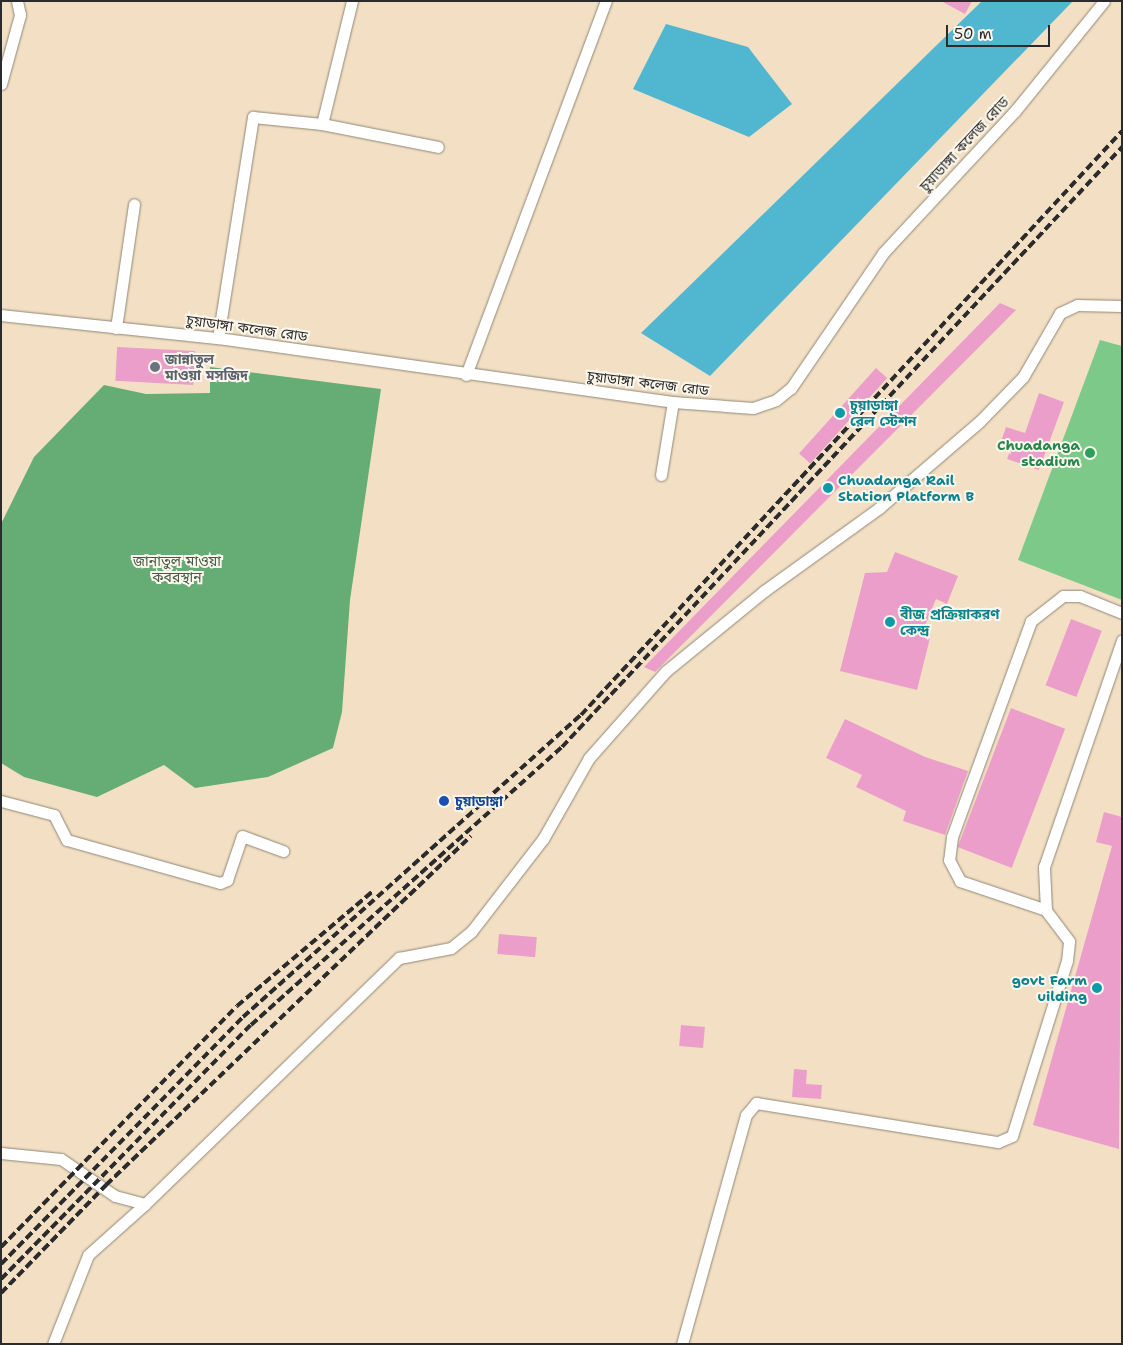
<!DOCTYPE html>
<html>
<head>
<meta charset="utf-8">
<style>
  body { margin:0 }
  #map { position:relative; width:1123px; height:1345px; overflow:hidden; background:#f3e0c4; font-family:"Shantell Sans","Noto Sans Bengali",sans-serif }
  div>[style] { position:absolute }
  .green>* { inset:0; background:#7cc989 }
  .forest>* { inset:0; background:#65ad75 }
  .water>* { inset:0; background:#51b7d0 }
  .building>* { inset:0; background:#ec9ecb; transform-origin:0 0 }
  .roads { filter:drop-shadow(0 0 1px #8f8678) drop-shadow(0 0 1px #8f8678) }
  .street>* { height:11px; margin:-5.5px; padding:0 5.5px; transform-origin:5.5px; border-radius:5.5px; background:#fff }
  .rail>* { height:4px; margin-top:-2px; transform-origin:0; background:repeating-linear-gradient(90deg,#2b2b2b 0 8px,transparent 0 12px) }
  .dots>* { width:14px; height:14px; translate:-50% -50%; box-sizing:border-box; border:2px solid #fbf7ec; border-radius:50% }
  span { translate:-50% -50%; white-space:nowrap; text-align:center; line-height:1.15; -webkit-text-stroke:4px #fbf7ec; paint-order:stroke }
  .street-label { font-size:14px; color:#2b2b2b }
  .worship-label { font-size:14px; color:#5b616d; font-weight:700 }
  .left { translate:0 -50%; text-align:left }
  .culture-label { font-size:14px; color:#0d838f; font-weight:700 }
  .right { translate:-100% -50%; text-align:right }
  .leisure-label { font-size:14px; color:#27864d; font-weight:700 }
  .park-label { font-size:14px; color:#435a47 }
  .transit-label { font-size:14px; color:#164399; font-weight:700 }
  .frame { position:absolute; inset:0; border:2px solid #2b2b2b; pointer-events:none }
  .scale { position:absolute; left:946px; top:25px; width:104px; height:22px; box-sizing:border-box; border:2px solid #2b2b2b; border-top:0; padding-left:6px; font-size:15px; line-height:18px; white-space:nowrap; color:#2b2b2b; -webkit-text-stroke:4px #fbf7ec; paint-order:stroke }
</style>
</head>
<body>
<div id="map">
  <div class="green">
    <div style="clip-path:polygon(1100px 340px,1122px 346px,1122px 600px,1018px 560px)"></div>
  </div>
  <div class="forest">
    <div style="clip-path:polygon(210px 367px,381px 389px,350px 600px,342px 712px,333px 748px,268px 777px,195px 788px,164px 765px,97px 797px,24px 777px,1px 763px,1px 524px,34px 457px,104px 385px,146px 394px,210px 393px)"></div>
  </div>
  <div class="water">
    <div style="clip-path:polygon(982px 1px,1073px 1px,710px 376px,641px 333px)"></div>
    <div style="clip-path:polygon(666px 24px,748px 47px,792px 104px,749px 137px,633px 89px)"></div>
  </div>
  <div class="building">
    <div style="clip-path:polygon(941px 1px,972px 1px,965px 14px)"></div>
    <div style="clip-path:polygon(1000px 303px,1016px 310px,655px 672px,644px 667px)"></div>
    <div style="left:195px;top:351px;width:34px;height:78px;rotate:93deg"></div>
    <div style="left:876px;top:368px;width:15px;height:115px;rotate:42deg"></div>
    <div style="clip-path:polygon(1039px 393px,1064px 402px,1039px 470px,1007px 459px,1010px 451px,999px 447px,1006px 427px,1025px 433px)"></div>
    <div style="clip-path:polygon(895px 552px,958px 576px,947px 604px,936px 599px,924px 628px,931px 634px,917px 690px,840px 671px,865px 573px,887px 572px)"></div>
    <div style="left:1071px;top:619px;width:33px;height:71px;rotate:21deg"></div>
    <div style="left:1011px;top:708px;width:58px;height:149px;rotate:21deg"></div>
    <div style="clip-path:polygon(845px 719px,925px 757px,968px 771px,945px 835px,903px 821px,906px 811px,856px 787px,862px 775px,826px 758px)"></div>
    <div style="clip-path:polygon(1104px 812px,1122px 817px,1119px 1149px,1033px 1125px,1112px 846px,1096px 842px)"></div>
    <div style="left:499px;top:934px;width:38px;height:20px;rotate:5deg"></div>
    <div style="left:681px;top:1025px;width:24px;height:21px;rotate:5deg"></div>
    <div style="clip-path:polygon(794px 1069px,807px 1070px,806px 1084px,822px 1085px,821px 1099px,792px 1097px)"></div>
  </div>
  <div class="roads">
    <div class="street">
      <div style="left:1px;top:84px;width:72px;rotate:-74.6deg"></div>
      <div style="left:20px;top:15px;width:14px;rotate:-102deg"></div>
      <div style="left:322px;top:124px;width:127px;rotate:-76.3deg"></div>
      <div style="left:1px;top:315px;width:218px;rotate:6.1deg"></div>
      <div style="left:218px;top:338px;width:459px;rotate:8deg"></div>
      <div style="left:673px;top:402px;width:80px;rotate:4.3deg"></div>
      <div style="left:753px;top:408px;width:24px;rotate:-19deg"></div>
      <div style="left:776px;top:400px;width:19px;rotate:-39deg"></div>
      <div style="left:791px;top:388px;width:163px;rotate:-55.7deg"></div>
      <div style="left:883px;top:253px;width:194px;rotate:-47.1deg"></div>
      <div style="left:1015px;top:111px;width:141px;rotate:-51deg"></div>
      <div style="left:116px;top:328px;width:125px;rotate:-81.7deg"></div>
      <div style="left:218px;top:338px;width:224px;rotate:-81deg"></div>
      <div style="left:253px;top:117px;width:69px;rotate:5.8deg"></div>
      <div style="left:322px;top:124px;width:118px;rotate:11.2deg"></div>
      <div style="left:466px;top:375px;width:399px;rotate:-69.5deg"></div>
      <div style="left:661px;top:475px;width:74px;rotate:-80.7deg"></div>
      <div style="left:1122px;top:613px;width:45px;rotate:-158deg"></div>
      <div style="left:1080px;top:596px;width:17px;rotate:180deg"></div>
      <div style="left:1063px;top:596px;width:41px;rotate:142deg"></div>
      <div style="left:1031px;top:621px;width:230px;rotate:110.1deg"></div>
      <div style="left:952px;top:837px;width:23px;rotate:97deg"></div>
      <div style="left:949px;top:860px;width:24px;rotate:62deg"></div>
      <div style="left:960px;top:881px;width:91px;rotate:18.6deg"></div>
      <div style="left:1046px;top:910px;width:43px;rotate:-92.7deg"></div>
      <div style="left:1044px;top:867px;width:240px;rotate:-71deg"></div>
      <div style="left:1px;top:801px;width:55px;rotate:14.8deg"></div>
      <div style="left:54px;top:815px;width:28px;rotate:63deg"></div>
      <div style="left:67px;top:840px;width:159px;rotate:15.7deg"></div>
      <div style="left:220px;top:883px;width:8px;rotate:-23deg"></div>
      <div style="left:227px;top:880px;width:46px;rotate:-71.2deg"></div>
      <div style="left:242px;top:836px;width:44px;rotate:20.1deg"></div>
      <div style="left:1px;top:1153px;width:60px;rotate:5.7deg"></div>
      <div style="left:61px;top:1159px;width:65px;rotate:34.4deg"></div>
      <div style="left:115px;top:1196px;width:31px;rotate:15deg"></div>
      <div style="left:145px;top:1204px;width:354px;rotate:-44.1deg"></div>
      <div style="left:399px;top:958px;width:53px;rotate:-10.9deg"></div>
      <div style="left:451px;top:948px;width:26px;rotate:-39deg"></div>
      <div style="left:471px;top:932px;width:118px;rotate:-52.3deg"></div>
      <div style="left:543px;top:839px;width:93px;rotate:-60.4deg"></div>
      <div style="left:589px;top:758px;width:116px;rotate:-48.5deg"></div>
      <div style="left:666px;top:671px;width:127px;rotate:-39.2deg"></div>
      <div style="left:764px;top:591px;width:142px;rotate:-35.8deg"></div>
      <div style="left:879px;top:508px;width:133px;rotate:-40.7deg"></div>
      <div style="left:980px;top:421px;width:62px;rotate:-45.7deg"></div>
      <div style="left:1023px;top:377px;width:74px;rotate:-60deg"></div>
      <div style="left:1060px;top:313px;width:19px;rotate:-25deg"></div>
      <div style="left:1077px;top:305px;width:45px;rotate:1.3deg"></div>
      <div style="left:53px;top:1344px;width:96px;rotate:-68.5deg"></div>
      <div style="left:88px;top:1255px;width:76px;rotate:-41.8deg"></div>
      <div style="left:682px;top:1344px;width:238px;rotate:-74.4deg"></div>
      <div style="left:746px;top:1115px;width:16px;rotate:-50deg"></div>
      <div style="left:756px;top:1103px;width:245px;rotate:9.2deg"></div>
      <div style="left:998px;top:1142px;width:15px;rotate:-23deg"></div>
      <div style="left:1012px;top:1136px;width:183px;rotate:-72.6deg"></div>
      <div style="left:1067px;top:961px;width:20px;rotate:-84deg"></div>
      <div style="left:1069px;top:941px;width:39px;rotate:-127deg"></div>
    </div>
  </div>
  <div class="rail">
    <div style="left:1px;top:1247px;width:337px;rotate:-45.6deg"></div>
    <div style="left:237px;top:1006px;width:178px;rotate:-40.2deg"></div>
    <div style="left:1px;top:1264px;width:346px;rotate:-45.6deg"></div>
    <div style="left:243px;top:1017px;width:453px;rotate:-41.8deg"></div>
    <div style="left:581px;top:715px;width:796px;rotate:-47.19deg"></div>
    <div style="left:1px;top:1279px;width:356px;rotate:-45.5deg"></div>
    <div style="left:251px;top:1025px;width:417px;rotate:-41.8deg"></div>
    <div style="left:562px;top:747px;width:821px;rotate:-46.97deg"></div>
    <div style="left:1px;top:1293px;width:151px;rotate:-45.8deg"></div>
    <div style="left:106px;top:1185px;width:505px;rotate:-43.72deg"></div>
  </div>
  <div class="dots">
    <div style="left:155px;top:367px;background:#6b7280"></div>
    <div style="left:840px;top:413px;background:#0f9aa8"></div>
    <div style="left:1090px;top:453px;background:#2e9e5b"></div>
    <div style="left:828px;top:488px;background:#0f9aa8"></div>
    <div style="left:890px;top:622px;background:#0f9aa8"></div>
    <div style="left:444px;top:801px;background:#1a4fb4"></div>
    <div style="left:1097px;top:988px;background:#0f9aa8"></div>
  </div>
  <div class="street-label">
    <span style="left:964px;top:144px;rotate:-47deg">চুয়াডাঙ্গা কলেজ রোড</span>
    <span style="left:247px;top:328px;rotate:8deg">চুয়াডাঙ্গা কলেজ রোড</span>
    <span style="left:648px;top:383px;rotate:7deg">চুয়াডাঙ্গা কলেজ রোড</span>
  </div>
  <div class="worship-label">
    <span class="left" style="left:165px;top:367px">জান্নাতুল<br>মাওয়া মসজিদ</span>
  </div>
  <div class="culture-label">
    <span class="left" style="left:850px;top:413px">চুয়াডাঙ্গা<br>রেল স্টেশন</span>
    <span class="left" style="left:838px;top:488px">Chuadanga Rail<br>Station Platform B</span>
    <span class="left" style="left:900px;top:622px">বীজ প্রক্রিয়াকরণ<br>কেন্দ্র</span>
    <span class="right" style="left:1087px;top:988px">govt Farm<br>uilding</span>
  </div>
  <div class="leisure-label">
    <span class="right" style="left:1080px;top:453px">Chuadanga<br>stadium</span>
  </div>
  <div class="park-label">
    <span style="left:177px;top:569px">জানাতুল মাওয়া<br>কবরস্থান</span>
  </div>
  <div class="transit-label">
    <span class="left" style="left:455px;top:801px">চুয়াডাঙ্গা</span>
  </div>
  <div class="frame"></div>
  <div class="scale">50 m</div>
</div>
</body>
</html>
